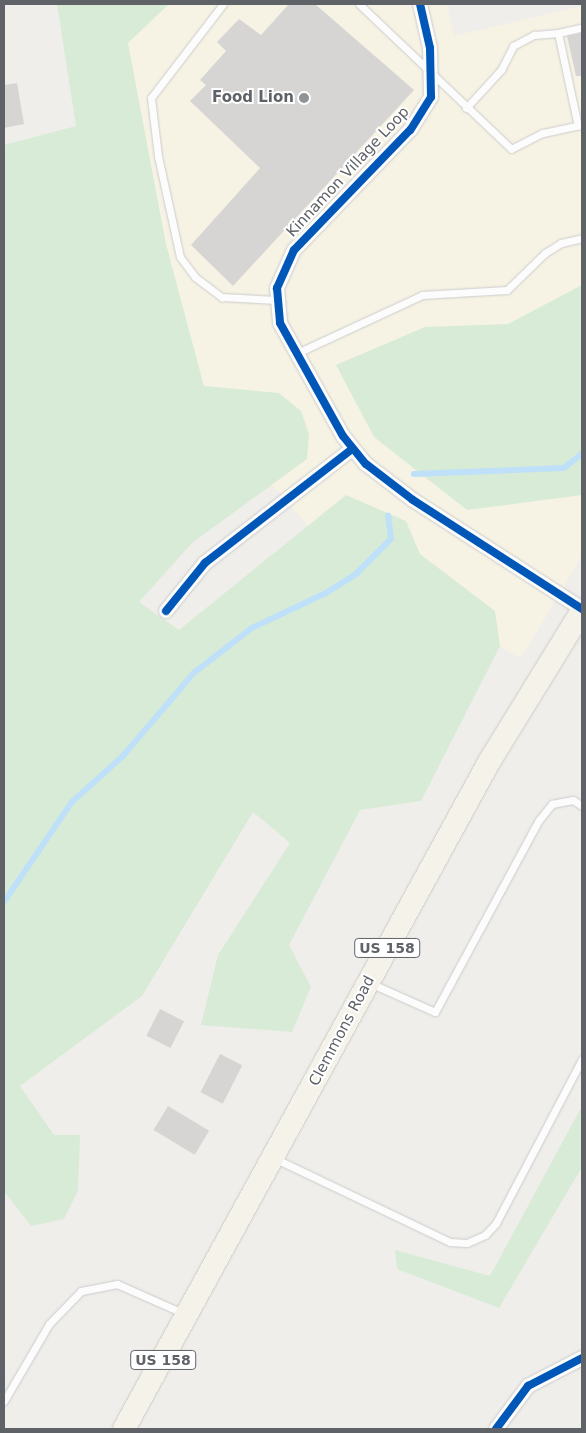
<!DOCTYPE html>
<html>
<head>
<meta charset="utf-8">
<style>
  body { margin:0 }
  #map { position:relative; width:586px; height:1433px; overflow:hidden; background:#efeeea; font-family:"DejaVu Sans",sans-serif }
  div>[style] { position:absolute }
  .commercial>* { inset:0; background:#f7f3e4 }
  .green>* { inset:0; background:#d8ebd6 }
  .stream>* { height:5.5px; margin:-2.75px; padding:0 2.75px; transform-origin:2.75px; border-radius:2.75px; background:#bfe0f9 }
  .building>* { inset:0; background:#d6d5d3; transform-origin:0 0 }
  .roads { filter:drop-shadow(0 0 1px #cbcccc) drop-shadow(0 0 1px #cbcccc) }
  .lane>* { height:7px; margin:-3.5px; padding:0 3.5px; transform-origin:3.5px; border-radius:3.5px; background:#fdfcfc }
  .street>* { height:14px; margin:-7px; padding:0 7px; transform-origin:7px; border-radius:7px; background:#fdfcfc }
  .primary>* { height:22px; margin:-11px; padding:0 11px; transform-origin:11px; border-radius:11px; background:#f4f2e9 }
  .cycleway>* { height:8px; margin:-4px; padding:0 4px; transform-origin:4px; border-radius:4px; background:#0057b8 }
  .dots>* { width:14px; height:14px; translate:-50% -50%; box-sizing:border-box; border:2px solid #fff; border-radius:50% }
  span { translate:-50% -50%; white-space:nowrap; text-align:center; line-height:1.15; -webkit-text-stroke:4px #fff; paint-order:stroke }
  .shield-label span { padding:1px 4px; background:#fff; border:1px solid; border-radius:4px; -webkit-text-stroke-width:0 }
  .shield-label { font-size:14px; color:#5f6368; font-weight:700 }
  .poi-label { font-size:15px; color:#5f6368; font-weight:700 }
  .right { translate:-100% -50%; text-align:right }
  .street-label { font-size:15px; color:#5f6368 }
  .frame { position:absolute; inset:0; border:5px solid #5f6368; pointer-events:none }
</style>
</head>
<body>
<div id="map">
  <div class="commercial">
    <div style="clip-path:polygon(68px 4px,447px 4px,454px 36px,582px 6px,582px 556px,521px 658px,332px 553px,206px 409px)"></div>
  </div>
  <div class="green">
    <div style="clip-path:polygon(57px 4px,169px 4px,128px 43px,166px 244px,204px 386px,279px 393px,301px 411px,309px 434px,307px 459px,192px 543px,139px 602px,179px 630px,346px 495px,406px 521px,420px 554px,495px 611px,500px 646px,421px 801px,360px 810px,289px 945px,311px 987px,292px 1032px,201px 1025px,218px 955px,290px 843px,253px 812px,142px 996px,20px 1086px,54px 1135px,80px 1135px,78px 1191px,64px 1219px,31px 1226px,4px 1191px,4px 145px,76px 126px)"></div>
    <div style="clip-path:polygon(582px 285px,582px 495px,467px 510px,374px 437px,336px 365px,425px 327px,508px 324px)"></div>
    <div style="clip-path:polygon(582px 1106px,582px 1167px,499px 1308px,397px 1269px,395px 1250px,490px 1276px)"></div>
  </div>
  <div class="stream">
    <div style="left:414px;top:474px;width:150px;rotate:-2.3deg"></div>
    <div style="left:564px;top:468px;width:23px;rotate:-38deg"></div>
    <div style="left:4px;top:902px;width:121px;rotate:-55.8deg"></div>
    <div style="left:72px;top:802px;width:69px;rotate:-42deg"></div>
    <div style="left:123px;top:756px;width:109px;rotate:-49.5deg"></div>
    <div style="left:194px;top:673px;width:73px;rotate:-37.8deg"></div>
    <div style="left:252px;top:628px;width:82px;rotate:-25.3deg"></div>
    <div style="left:326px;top:593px;width:36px;rotate:-32deg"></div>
    <div style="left:356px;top:574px;width:49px;rotate:-45deg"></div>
    <div style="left:391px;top:539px;width:23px;rotate:-97deg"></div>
  </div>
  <div class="building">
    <div style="clip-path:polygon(289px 4px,315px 4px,414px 90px,233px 286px,191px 245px,260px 168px,190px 101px,206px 85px,200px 80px,226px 51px,217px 42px,239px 19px,261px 35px)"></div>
    <div style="clip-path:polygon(582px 33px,582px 76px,576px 76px,567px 36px)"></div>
    <div style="clip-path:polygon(17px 83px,24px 124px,4px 128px,4px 85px)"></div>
    <div style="left:160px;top:1009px;width:27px;height:30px;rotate:27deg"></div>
    <div style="left:220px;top:1054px;width:25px;height:43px;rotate:27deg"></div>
    <div style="left:168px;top:1106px;width:48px;height:28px;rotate:31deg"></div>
  </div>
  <div class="roads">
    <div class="lane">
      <div style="left:223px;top:4px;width:118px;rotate:127.5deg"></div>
      <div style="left:151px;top:98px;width:58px;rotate:83.1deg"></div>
      <div style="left:158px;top:156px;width:103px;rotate:77.7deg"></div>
      <div style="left:180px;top:257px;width:25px;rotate:53deg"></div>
      <div style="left:195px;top:277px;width:34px;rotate:37deg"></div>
      <div style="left:222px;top:297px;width:54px;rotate:3.2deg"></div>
      <div style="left:359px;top:4px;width:210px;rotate:43.6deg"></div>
      <div style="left:511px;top:149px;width:36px;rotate:-27deg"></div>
      <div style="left:543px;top:133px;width:40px;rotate:-12deg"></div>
      <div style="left:558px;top:33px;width:23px;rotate:-13deg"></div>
      <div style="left:466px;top:108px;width:52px;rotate:-47.4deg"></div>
      <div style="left:501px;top:70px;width:27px;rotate:-63deg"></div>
      <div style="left:513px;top:46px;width:24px;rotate:-28deg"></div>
      <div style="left:534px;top:35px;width:24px;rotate:-5deg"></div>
      <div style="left:558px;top:33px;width:95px;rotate:77.9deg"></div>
      <div style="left:295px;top:354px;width:140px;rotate:-24.9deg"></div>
      <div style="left:422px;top:295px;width:85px;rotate:-3.4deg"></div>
      <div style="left:507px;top:290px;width:53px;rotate:-44.2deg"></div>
      <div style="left:545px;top:253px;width:19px;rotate:-32deg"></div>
      <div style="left:561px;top:243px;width:22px;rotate:-13deg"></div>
      <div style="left:372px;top:984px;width:69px;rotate:24deg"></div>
      <div style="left:435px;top:1012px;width:218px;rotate:-61.6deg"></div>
      <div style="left:539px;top:820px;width:21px;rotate:-51deg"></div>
      <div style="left:552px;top:804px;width:21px;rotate:-11deg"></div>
      <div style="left:573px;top:800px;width:11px;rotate:34deg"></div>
      <div style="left:276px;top:1159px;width:193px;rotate:25.5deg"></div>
      <div style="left:450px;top:1242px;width:17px;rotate:3deg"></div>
      <div style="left:467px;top:1243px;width:20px;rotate:-24deg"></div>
      <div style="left:485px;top:1235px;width:16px;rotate:-47deg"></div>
      <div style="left:496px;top:1223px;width:185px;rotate:-62.3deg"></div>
      <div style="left:4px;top:1401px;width:89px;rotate:-59.7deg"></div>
      <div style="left:49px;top:1324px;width:46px;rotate:-45.9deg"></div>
      <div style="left:81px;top:1291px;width:37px;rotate:-11deg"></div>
      <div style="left:117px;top:1284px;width:74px;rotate:23.8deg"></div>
    </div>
    <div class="street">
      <div style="left:420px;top:4px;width:45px;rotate:77.2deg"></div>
      <div style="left:430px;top:48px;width:49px;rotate:88.8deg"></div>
      <div style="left:431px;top:97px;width:39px;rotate:122deg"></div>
      <div style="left:410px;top:130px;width:167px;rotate:134deg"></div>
      <div style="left:294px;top:250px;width:42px;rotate:114.1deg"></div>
      <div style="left:277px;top:288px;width:35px;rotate:85deg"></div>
      <div style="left:280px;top:323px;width:129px;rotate:60.9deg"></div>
      <div style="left:343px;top:436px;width:36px;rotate:51deg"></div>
      <div style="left:366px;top:464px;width:59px;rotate:37.5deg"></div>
      <div style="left:413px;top:500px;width:201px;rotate:32.8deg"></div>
      <div style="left:166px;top:611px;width:62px;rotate:-50.9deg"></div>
      <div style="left:205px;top:563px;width:186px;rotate:-37.8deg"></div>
      <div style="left:496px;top:1429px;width:54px;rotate:-53.3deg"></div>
      <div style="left:528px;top:1386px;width:61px;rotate:-27.4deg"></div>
    </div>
    <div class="primary">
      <div style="left:124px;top:1429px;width:760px;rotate:-61.31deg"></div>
      <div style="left:489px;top:762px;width:177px;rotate:-58.4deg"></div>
    </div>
  </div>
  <div class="cycleway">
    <div style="left:420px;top:4px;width:45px;rotate:77.2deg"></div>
    <div style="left:430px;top:48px;width:49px;rotate:88.8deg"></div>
    <div style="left:431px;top:97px;width:39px;rotate:122deg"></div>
    <div style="left:410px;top:130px;width:167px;rotate:134deg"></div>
    <div style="left:294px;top:250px;width:42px;rotate:114.1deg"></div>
    <div style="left:277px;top:288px;width:35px;rotate:85deg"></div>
    <div style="left:280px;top:323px;width:129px;rotate:60.9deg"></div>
    <div style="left:343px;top:436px;width:36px;rotate:51deg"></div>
    <div style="left:366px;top:464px;width:59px;rotate:37.5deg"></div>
    <div style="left:413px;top:500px;width:201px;rotate:32.8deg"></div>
    <div style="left:166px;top:611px;width:62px;rotate:-50.9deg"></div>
    <div style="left:205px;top:563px;width:186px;rotate:-37.8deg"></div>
    <div style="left:496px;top:1429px;width:54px;rotate:-53.3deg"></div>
    <div style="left:528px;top:1386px;width:61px;rotate:-27.4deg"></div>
  </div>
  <div class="dots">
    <div style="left:304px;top:98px;background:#919496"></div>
  </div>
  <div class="shield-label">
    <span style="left:387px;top:948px">US 158</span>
    <span style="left:163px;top:1360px">US 158</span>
  </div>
  <div class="poi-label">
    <span class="right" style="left:294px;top:98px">Food Lion</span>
  </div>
  <div class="street-label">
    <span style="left:348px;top:172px;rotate:-47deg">Kinnamon Village Loop</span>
    <span style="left:342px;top:1031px;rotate:-62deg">Clemmons Road</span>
  </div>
  <div class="frame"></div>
</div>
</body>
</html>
